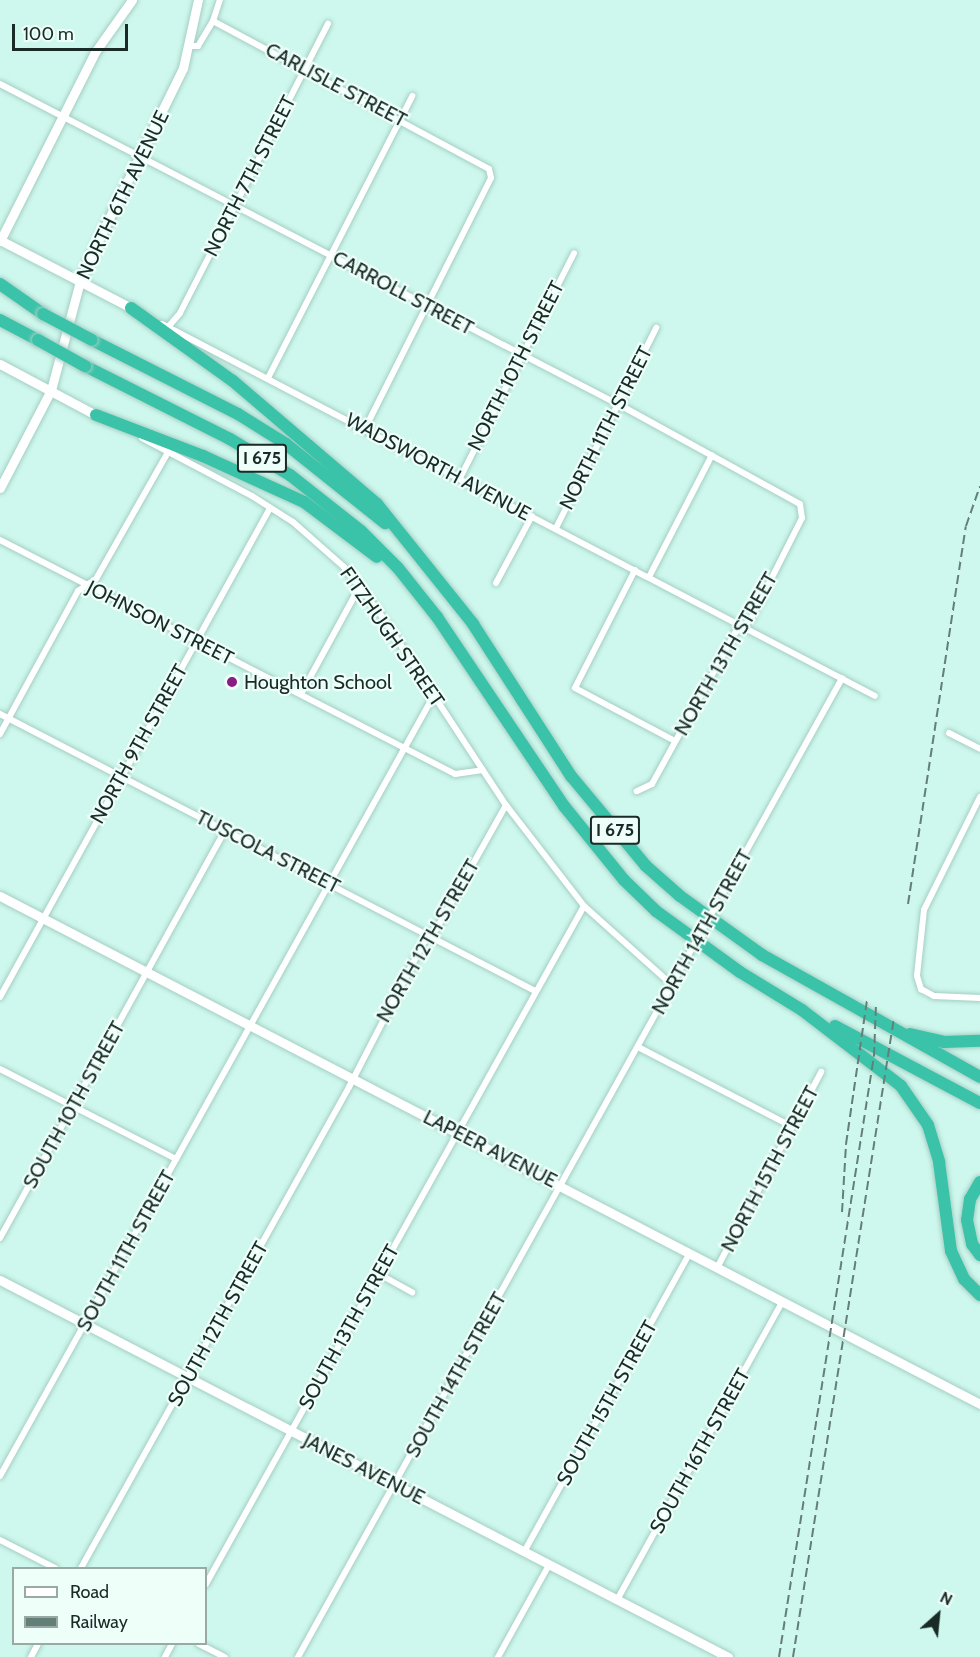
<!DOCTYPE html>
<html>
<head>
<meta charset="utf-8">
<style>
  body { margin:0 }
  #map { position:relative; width:980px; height:1657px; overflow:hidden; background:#cef8ed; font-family:Cabin,sans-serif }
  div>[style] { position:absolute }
  .roads { filter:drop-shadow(0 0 2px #a5cec4) drop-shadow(0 0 2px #a5cec4) }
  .street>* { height:6px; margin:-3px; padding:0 3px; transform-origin:3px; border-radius:3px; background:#fff }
  .secondary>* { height:9px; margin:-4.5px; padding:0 4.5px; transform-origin:4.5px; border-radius:4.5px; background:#fff }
  .highway>* { height:12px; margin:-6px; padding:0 6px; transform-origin:6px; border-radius:6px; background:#3ac3a9 }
  .rail>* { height:2px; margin-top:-1px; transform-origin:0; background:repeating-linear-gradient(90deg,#647e78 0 9px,transparent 0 13.5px) }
  .bridges { filter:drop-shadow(0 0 2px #a5cec4) drop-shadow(0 0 2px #a5cec4) }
  .street-bridge>* { height:6px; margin:-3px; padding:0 3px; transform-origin:3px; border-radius:3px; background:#fff }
  .highway-bridge>* { height:12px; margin:-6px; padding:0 6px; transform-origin:6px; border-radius:6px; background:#3ac3a9 }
  .dots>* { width:16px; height:16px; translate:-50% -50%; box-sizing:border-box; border:3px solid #eefffa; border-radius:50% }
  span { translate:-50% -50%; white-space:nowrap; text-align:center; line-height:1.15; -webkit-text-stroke:4.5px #eefffa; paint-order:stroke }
  .shield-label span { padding:2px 4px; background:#eefffa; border:2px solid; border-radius:4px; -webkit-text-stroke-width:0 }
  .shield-label { font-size:18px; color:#1a2a26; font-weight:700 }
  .street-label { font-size:20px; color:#1a2a26 }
  .poi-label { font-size:20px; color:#1a2a26 }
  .left { translate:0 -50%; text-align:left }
  .legend { position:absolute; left:12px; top:1567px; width:195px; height:78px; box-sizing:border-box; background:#eefffa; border:2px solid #99aaa5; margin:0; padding:8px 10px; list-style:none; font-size:18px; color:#1a2a26 }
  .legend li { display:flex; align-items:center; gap:12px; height:30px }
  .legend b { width:30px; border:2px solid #99aaa5 }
  .north { position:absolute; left:908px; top:1585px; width:60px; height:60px; -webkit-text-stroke:4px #eefffa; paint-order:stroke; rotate:27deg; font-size:16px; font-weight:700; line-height:24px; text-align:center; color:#1a2a26 }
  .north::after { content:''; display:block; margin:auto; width:21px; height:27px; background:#1a2a26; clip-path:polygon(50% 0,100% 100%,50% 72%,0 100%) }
  .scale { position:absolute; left:12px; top:24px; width:116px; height:27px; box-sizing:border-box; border:3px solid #1a2a26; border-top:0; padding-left:8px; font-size:18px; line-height:21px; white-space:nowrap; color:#1a2a26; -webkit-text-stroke:4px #eefffa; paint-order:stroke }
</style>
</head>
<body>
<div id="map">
  <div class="roads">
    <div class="street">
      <div style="left:213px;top:21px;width:22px;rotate:-72deg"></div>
      <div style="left:190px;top:46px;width:8px"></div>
      <div style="left:198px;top:46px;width:29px;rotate:-59deg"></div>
      <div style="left:213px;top:21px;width:313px;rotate:28.2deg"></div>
      <div style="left:489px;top:169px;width:9px;rotate:77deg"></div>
      <div style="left:491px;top:178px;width:281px;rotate:116.7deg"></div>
      <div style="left:0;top:84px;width:706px;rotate:27.4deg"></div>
      <div style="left:627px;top:409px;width:197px;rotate:28.8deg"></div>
      <div style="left:800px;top:504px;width:14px;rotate:82deg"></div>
      <div style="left:802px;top:518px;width:113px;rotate:116.8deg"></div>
      <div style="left:751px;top:619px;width:21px;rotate:139deg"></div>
      <div style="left:735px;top:633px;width:172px;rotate:118.8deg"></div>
      <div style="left:652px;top:784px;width:17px;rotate:155deg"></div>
      <div style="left:162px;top:324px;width:804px;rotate:27.55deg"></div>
      <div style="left:168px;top:327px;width:18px;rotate:-49deg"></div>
      <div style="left:180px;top:313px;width:325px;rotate:-62.9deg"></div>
      <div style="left:268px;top:378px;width:317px;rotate:-62.9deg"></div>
      <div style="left:142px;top:438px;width:124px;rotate:27.8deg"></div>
      <div style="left:252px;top:496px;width:49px;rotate:32.4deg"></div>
      <div style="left:293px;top:522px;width:68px;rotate:41.4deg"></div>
      <div style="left:344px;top:567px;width:57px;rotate:52.1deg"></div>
      <div style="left:379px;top:612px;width:231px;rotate:56.7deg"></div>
      <div style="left:506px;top:805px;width:128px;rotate:52.3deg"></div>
      <div style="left:584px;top:906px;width:118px;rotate:41.9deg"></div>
      <div style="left:460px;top:478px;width:252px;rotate:-63.1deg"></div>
      <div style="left:556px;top:528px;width:224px;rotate:-63.4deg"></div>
      <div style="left:0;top:540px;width:512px;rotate:27.22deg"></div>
      <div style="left:455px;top:774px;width:28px;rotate:-8deg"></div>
      <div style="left:635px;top:570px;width:132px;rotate:117deg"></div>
      <div style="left:575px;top:688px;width:113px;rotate:27.9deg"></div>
      <div style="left:649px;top:577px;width:137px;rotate:-62.7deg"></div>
      <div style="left:496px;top:583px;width:76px;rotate:-61.8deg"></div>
      <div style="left:301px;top:694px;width:123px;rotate:-61.4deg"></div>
      <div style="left:0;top:714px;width:602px;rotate:27.37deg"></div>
      <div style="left:949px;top:733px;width:35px;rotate:27deg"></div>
      <div style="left:0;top:734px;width:163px;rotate:-61.4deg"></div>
      <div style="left:78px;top:591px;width:22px;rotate:-34deg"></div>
      <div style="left:96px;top:579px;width:146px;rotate:-60.4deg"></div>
      <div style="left:980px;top:797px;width:126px;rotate:116.4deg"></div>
      <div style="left:924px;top:910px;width:66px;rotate:96.1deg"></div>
      <div style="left:917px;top:976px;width:14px;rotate:73deg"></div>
      <div style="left:921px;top:989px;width:15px;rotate:28deg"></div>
      <div style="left:934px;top:996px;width:46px;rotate:2.5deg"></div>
      <div style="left:718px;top:902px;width:256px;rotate:-61deg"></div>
      <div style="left:0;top:997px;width:559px;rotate:-61.09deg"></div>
      <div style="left:638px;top:1047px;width:174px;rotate:27.3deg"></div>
      <div style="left:0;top:1069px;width:198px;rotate:27.1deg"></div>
      <div style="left:0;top:1238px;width:466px;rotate:-61.1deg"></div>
      <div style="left:718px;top:1266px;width:220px;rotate:-62deg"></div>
      <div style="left:379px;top:1274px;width:38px;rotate:29deg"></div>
      <div style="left:0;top:1476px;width:893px;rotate:-60.94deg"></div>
      <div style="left:0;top:1540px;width:62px;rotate:27deg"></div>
      <div style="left:524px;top:1552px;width:342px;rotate:-61deg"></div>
      <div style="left:81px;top:1568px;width:551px;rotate:-60.87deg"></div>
      <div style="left:349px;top:1087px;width:163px;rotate:-62.7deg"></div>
      <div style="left:424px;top:942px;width:19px;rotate:-47deg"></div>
      <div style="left:437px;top:928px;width:141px;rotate:-60.7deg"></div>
      <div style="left:206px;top:1584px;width:776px;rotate:-60.86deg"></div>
      <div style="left:617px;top:1600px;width:342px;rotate:-61deg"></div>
      <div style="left:199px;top:1644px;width:29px;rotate:27deg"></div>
      <div style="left:31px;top:1657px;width:15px;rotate:-62deg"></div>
      <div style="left:165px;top:1657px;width:15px;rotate:-62deg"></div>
      <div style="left:298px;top:1657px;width:799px;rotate:-60.93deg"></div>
      <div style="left:498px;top:1657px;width:105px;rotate:-61deg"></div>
    </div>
    <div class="secondary">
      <div style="left:0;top:240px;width:148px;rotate:27.4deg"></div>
      <div style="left:0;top:241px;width:212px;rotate:-63.3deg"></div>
      <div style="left:95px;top:52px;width:64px;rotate:-54.6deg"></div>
      <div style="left:0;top:364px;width:109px;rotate:28deg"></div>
      <div style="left:0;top:488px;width:110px;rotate:-62.5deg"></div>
      <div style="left:51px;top:390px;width:113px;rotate:-75.1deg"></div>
      <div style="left:80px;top:281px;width:26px;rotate:-67deg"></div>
      <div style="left:90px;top:257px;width:211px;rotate:-63.8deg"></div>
      <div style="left:183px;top:68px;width:70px;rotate:-77.6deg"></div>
      <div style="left:0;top:896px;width:1104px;rotate:27.4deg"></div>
      <div style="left:0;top:1280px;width:820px;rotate:27.38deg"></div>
    </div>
    <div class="highway">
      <div style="left:0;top:284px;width:52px;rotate:34.9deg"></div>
      <div style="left:131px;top:308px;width:125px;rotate:35.6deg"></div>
      <div style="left:233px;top:381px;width:189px;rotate:40.5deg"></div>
      <div style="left:377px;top:504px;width:154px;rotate:51.3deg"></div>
      <div style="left:473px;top:624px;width:181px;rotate:57.2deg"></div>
      <div style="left:571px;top:776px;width:117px;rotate:50.2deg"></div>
      <div style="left:646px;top:866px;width:45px;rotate:41.4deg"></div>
      <div style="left:680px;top:896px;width:101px;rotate:35.7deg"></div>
      <div style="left:762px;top:955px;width:250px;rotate:29.2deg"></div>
      <div style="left:0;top:320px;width:43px;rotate:27.8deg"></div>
      <div style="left:92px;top:340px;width:164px;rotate:26.9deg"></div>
      <div style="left:238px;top:414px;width:57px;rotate:32deg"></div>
      <div style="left:286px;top:444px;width:127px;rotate:38.6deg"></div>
      <div style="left:85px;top:366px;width:162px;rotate:26.7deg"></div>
      <div style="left:230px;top:439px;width:70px;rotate:31deg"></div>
      <div style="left:290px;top:475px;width:90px;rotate:38.3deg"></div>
      <div style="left:361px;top:531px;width:52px;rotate:45deg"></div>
      <div style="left:398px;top:568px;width:63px;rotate:51.5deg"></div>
      <div style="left:437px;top:617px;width:228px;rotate:56.1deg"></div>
      <div style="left:564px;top:806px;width:95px;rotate:51deg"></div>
      <div style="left:624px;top:880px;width:45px;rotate:44.1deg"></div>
      <div style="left:656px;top:911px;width:104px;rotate:36deg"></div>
      <div style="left:740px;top:972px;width:73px;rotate:31.5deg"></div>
      <div style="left:802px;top:1010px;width:125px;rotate:37.5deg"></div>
      <div style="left:901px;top:1086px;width:47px;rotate:55.3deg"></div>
      <div style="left:928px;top:1125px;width:39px;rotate:73deg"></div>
      <div style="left:939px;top:1162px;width:90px;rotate:82.3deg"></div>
      <div style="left:951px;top:1251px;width:31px;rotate:65deg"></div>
      <div style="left:964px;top:1279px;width:23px;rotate:45deg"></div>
      <div style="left:96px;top:415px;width:115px;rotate:21deg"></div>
      <div style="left:203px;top:456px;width:111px;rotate:24.5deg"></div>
      <div style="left:304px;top:502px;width:91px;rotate:37deg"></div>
      <div style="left:835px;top:1026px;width:164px;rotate:28deg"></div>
      <div style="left:910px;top:1034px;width:35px;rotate:13deg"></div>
      <div style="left:944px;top:1042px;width:36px;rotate:-2deg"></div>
      <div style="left:980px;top:1182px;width:20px;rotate:120deg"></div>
      <div style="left:970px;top:1199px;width:21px;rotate:98deg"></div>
      <div style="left:967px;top:1220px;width:25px;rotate:78deg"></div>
      <div style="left:972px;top:1244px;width:14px;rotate:54deg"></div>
    </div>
  </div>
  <div class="rail">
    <div style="left:908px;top:904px;width:382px;rotate:-81.3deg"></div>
    <div style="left:966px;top:526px;width:42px;rotate:-70.7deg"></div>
    <div style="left:842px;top:1212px;width:68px;rotate:-86.6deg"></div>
    <div style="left:846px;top:1144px;width:146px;rotate:-81.7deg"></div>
    <div style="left:779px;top:1657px;width:608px;rotate:-81.02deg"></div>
    <div style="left:874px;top:1056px;width:51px;rotate:-87.8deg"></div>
    <div style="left:793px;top:1657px;width:647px;rotate:-81.02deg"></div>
  </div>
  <div class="bridges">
    <div class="street-bridge">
      <div style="left:686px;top:959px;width:65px;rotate:-60.7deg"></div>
    </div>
    <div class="highway-bridge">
      <div style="left:43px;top:314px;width:55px;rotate:28deg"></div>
      <div style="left:38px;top:340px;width:54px;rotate:29deg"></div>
    </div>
  </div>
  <div class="dots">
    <div style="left:232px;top:682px;background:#881d83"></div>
  </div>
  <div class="shield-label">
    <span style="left:262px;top:458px">I 675</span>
    <span style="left:615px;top:830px">I 675</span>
  </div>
  <div class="street-label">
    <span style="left:336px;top:85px;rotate:28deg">CARLISLE STREET</span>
    <span style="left:250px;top:176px;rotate:-63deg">NORTH 7TH STREET</span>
    <span style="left:123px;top:195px;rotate:-64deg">NORTH 6TH AVENUE</span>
    <span style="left:403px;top:293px;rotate:28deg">CARROLL STREET</span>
    <span style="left:516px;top:366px;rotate:-63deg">NORTH 10TH STREET</span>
    <span style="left:606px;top:428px;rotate:-63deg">NORTH 11TH STREET</span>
    <span style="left:438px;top:467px;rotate:28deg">WADSWORTH AVENUE</span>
    <span style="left:160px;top:623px;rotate:27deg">JOHNSON STREET</span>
    <span style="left:392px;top:637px;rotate:55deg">FITZHUGH STREET</span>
    <span style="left:726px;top:654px;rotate:-60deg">NORTH 13TH STREET</span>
    <span style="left:139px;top:744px;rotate:-61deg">NORTH 9TH STREET</span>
    <span style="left:268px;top:852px;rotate:27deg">TUSCOLA STREET</span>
    <span style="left:702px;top:932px;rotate:-61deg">NORTH 14TH STREET</span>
    <span style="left:428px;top:941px;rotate:-60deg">NORTH 12TH STREET</span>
    <span style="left:74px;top:1105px;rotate:-61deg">SOUTH 10TH STREET</span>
    <span style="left:490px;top:1149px;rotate:27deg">LAPEER AVENUE</span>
    <span style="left:770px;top:1169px;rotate:-62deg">NORTH 15TH STREET</span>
    <span style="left:126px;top:1251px;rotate:-61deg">SOUTH 11TH STREET</span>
    <span style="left:218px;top:1324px;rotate:-61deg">SOUTH 12TH STREET</span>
    <span style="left:349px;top:1327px;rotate:-61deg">SOUTH 13TH STREET</span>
    <span style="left:456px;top:1375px;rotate:-61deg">SOUTH 14TH STREET</span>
    <span style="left:607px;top:1403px;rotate:-61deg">SOUTH 15TH STREET</span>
    <span style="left:700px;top:1451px;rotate:-61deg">SOUTH 16TH STREET</span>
    <span style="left:364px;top:1469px;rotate:27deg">JANES AVENUE</span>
  </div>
  <div class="poi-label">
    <span class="left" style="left:244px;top:682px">Houghton School</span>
  </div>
  <ul class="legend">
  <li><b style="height:8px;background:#fff"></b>Road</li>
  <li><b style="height:8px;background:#647e78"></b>Railway</li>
  </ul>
  <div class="north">N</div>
  <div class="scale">100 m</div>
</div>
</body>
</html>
